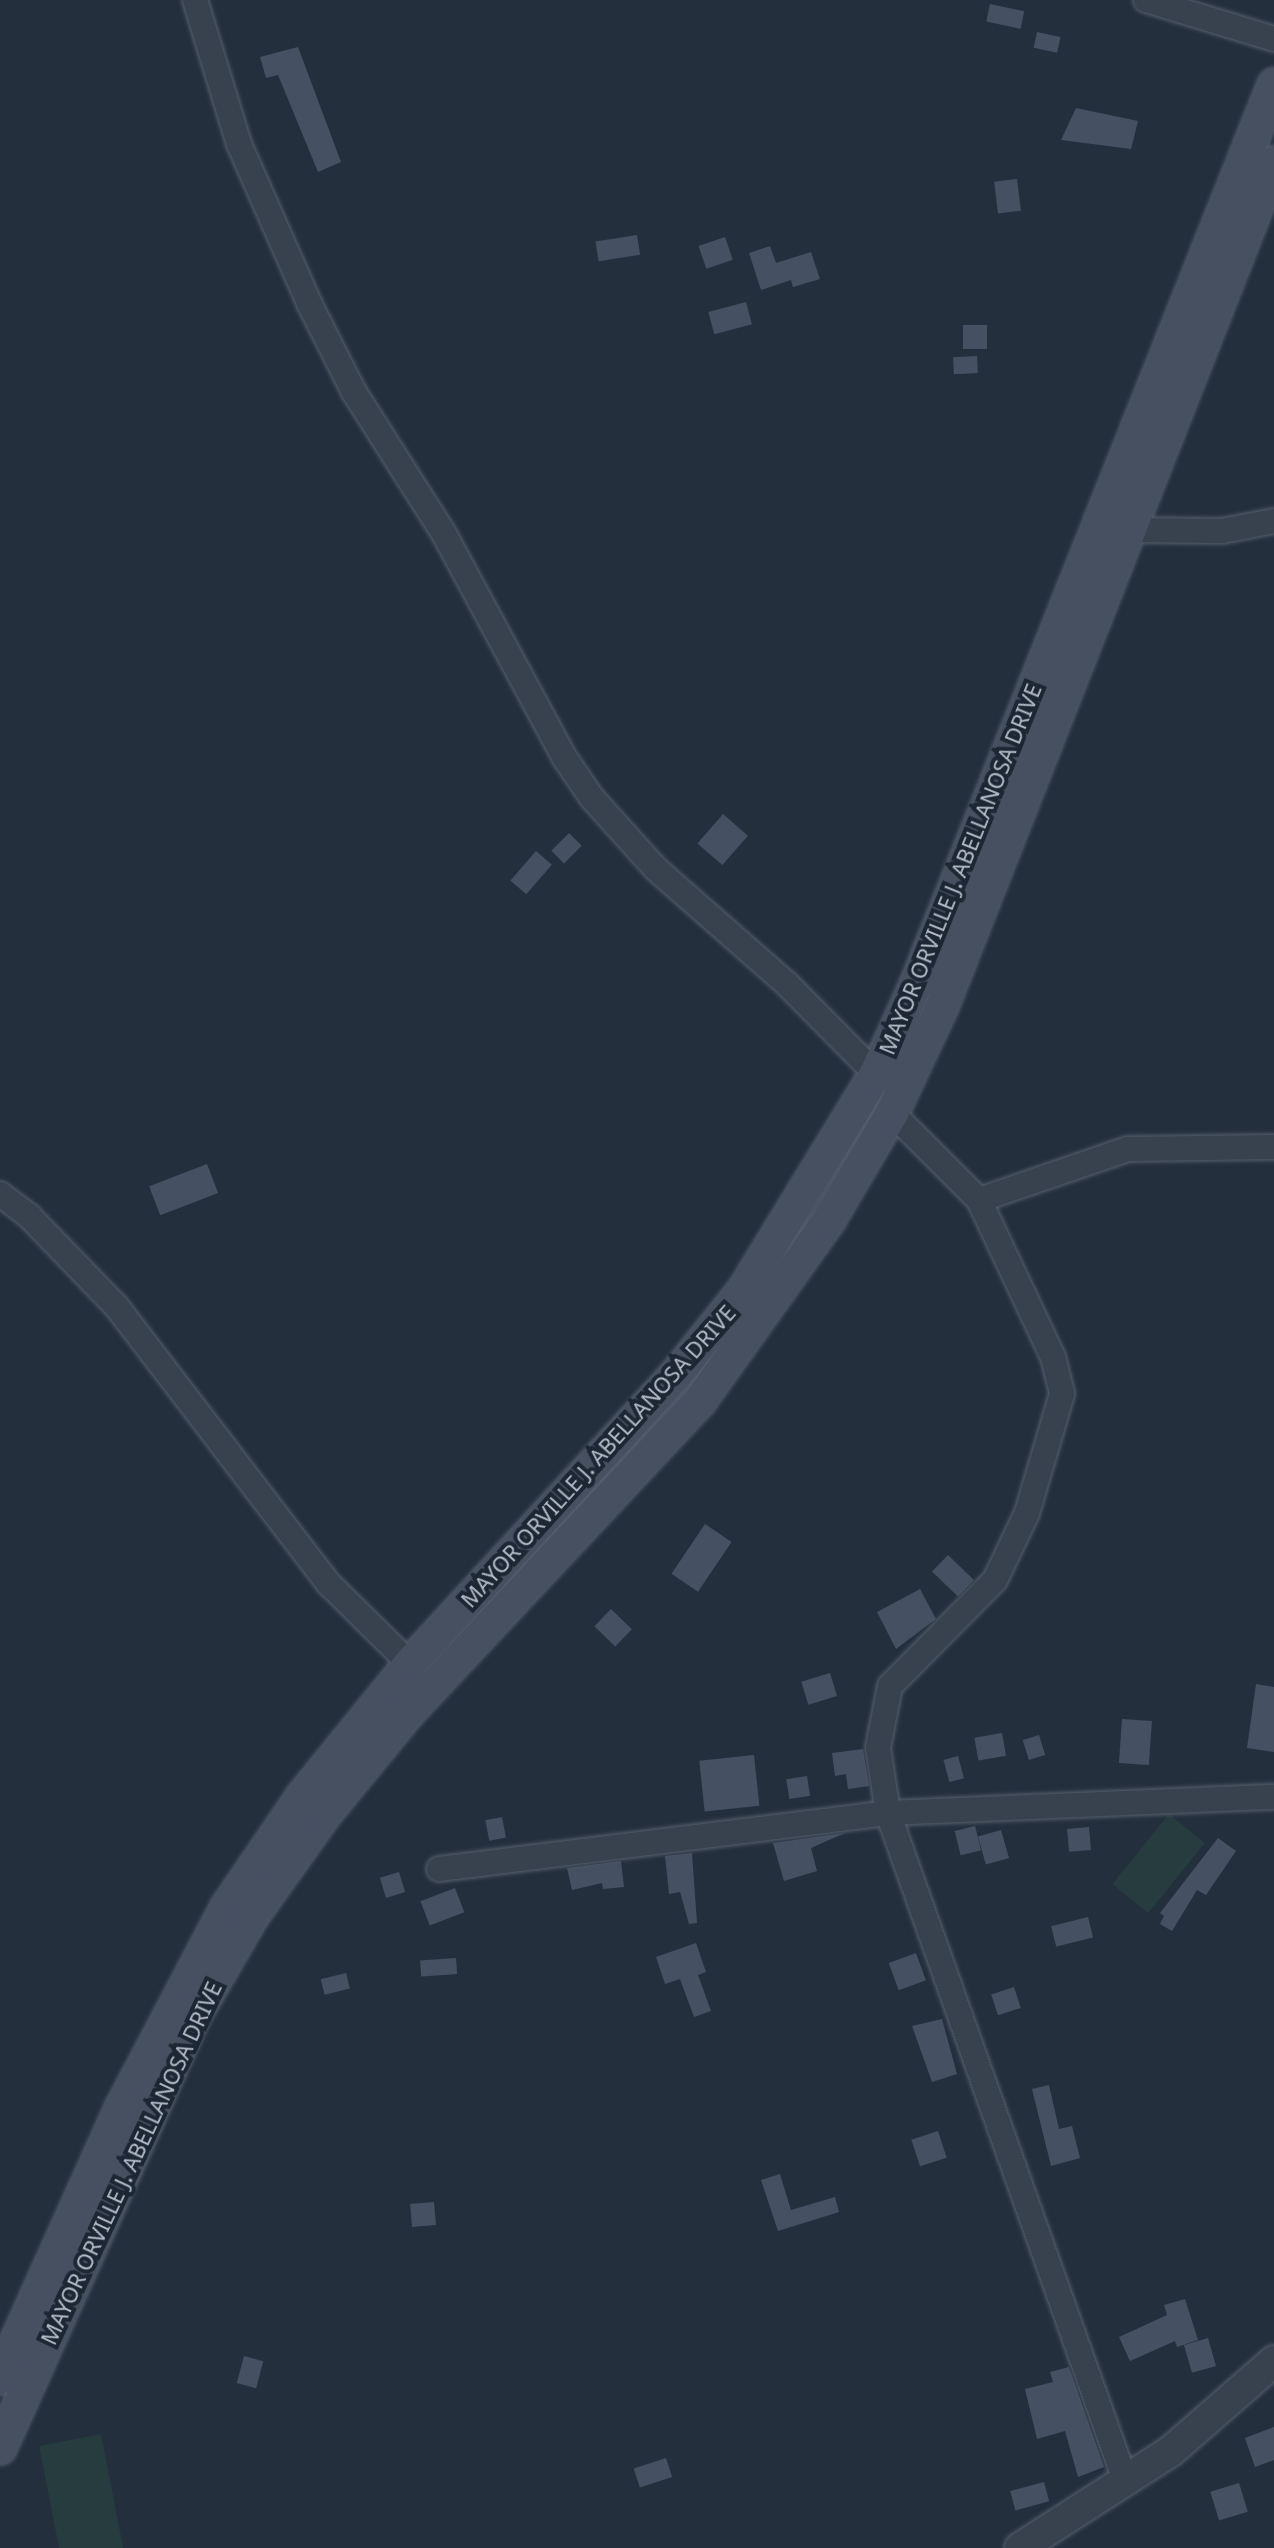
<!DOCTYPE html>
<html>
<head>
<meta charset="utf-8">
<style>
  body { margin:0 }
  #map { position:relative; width:1274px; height:2548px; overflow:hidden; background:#242f3e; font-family:"Noto Sans",sans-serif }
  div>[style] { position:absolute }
  .green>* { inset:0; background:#263c3f; transform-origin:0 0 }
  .building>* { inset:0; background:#455162; transform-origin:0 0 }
  .roads { filter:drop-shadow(0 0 2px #565f6c) drop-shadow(0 0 2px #565f6c) }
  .minor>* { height:24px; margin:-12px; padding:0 12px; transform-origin:12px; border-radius:12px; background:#38414e }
  .tertiary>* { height:30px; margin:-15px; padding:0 15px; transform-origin:15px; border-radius:15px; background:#38414e }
  .secondary>* { height:32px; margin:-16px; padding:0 16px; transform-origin:16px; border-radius:16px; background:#465061 }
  span { translate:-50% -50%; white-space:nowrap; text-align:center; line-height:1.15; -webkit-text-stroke:8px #1d2633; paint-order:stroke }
  .street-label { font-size:22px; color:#b4bcc9 }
</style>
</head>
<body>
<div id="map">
  <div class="green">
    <div style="left:1169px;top:1814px;width:46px;height:90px;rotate:39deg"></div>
    <div style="left:101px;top:2434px;width:116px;height:63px;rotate:79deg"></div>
  </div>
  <div class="building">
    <div style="left:990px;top:4px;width:35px;height:18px;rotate:12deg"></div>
    <div style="left:1037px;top:32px;width:24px;height:16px;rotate:12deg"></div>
    <div style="clip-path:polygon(298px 47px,341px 162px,318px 172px,278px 75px,266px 78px,260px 57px)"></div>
    <div style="clip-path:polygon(1076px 108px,1138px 121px,1131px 149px,1061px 140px)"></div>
    <div style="left:1017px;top:179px;width:32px;height:23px;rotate:83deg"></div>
    <div style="left:637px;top:235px;width:20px;height:42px;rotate:81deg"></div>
    <div style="left:725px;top:237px;width:24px;height:28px;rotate:71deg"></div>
    <div style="clip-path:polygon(770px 246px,776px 263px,811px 252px,820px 279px,793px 287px,791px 280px,761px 290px,749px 253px)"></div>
    <div style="left:746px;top:302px;width:23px;height:39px;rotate:75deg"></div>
    <div style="left:963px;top:325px;width:24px;height:24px"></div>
    <div style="left:977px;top:356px;width:17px;height:24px;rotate:87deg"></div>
    <div style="left:723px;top:814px;width:33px;height:39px;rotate:41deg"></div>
    <div style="left:569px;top:833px;width:18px;height:25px;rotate:45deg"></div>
    <div style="left:536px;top:851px;width:21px;height:39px;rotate:41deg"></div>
    <div style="left:207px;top:1164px;width:31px;height:62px;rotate:69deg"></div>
    <div style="left:705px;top:1524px;width:32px;height:60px;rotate:34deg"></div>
    <div style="left:948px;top:1555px;width:36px;height:23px;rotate:44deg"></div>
    <div style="clip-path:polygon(920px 1589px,936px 1619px,896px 1649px,877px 1612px)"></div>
    <div style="left:611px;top:1609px;width:29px;height:24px;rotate:44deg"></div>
    <div style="left:830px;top:1673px;width:24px;height:30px;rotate:73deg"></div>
    <div style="clip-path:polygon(1256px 1684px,1274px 1687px,1274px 1752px,1247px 1748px)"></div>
    <div style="left:1122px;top:1719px;width:30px;height:44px;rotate:4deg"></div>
    <div style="left:1002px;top:1733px;width:23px;height:28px;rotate:80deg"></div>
    <div style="left:1039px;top:1735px;width:21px;height:17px;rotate:73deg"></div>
    <div style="clip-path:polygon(863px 1749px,869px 1786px,848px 1789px,846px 1774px,835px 1776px,832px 1753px)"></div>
    <div style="left:754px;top:1755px;width:51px;height:55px;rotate:84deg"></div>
    <div style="left:958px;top:1756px;width:23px;height:15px;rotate:75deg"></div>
    <div style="left:807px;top:1776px;width:20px;height:21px;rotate:81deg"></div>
    <div style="left:502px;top:1817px;width:21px;height:17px;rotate:79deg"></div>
    <div style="left:975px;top:1826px;width:25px;height:21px;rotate:76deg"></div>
    <div style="left:1089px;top:1827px;width:23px;height:22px;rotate:85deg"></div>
    <div style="left:1001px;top:1830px;width:29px;height:24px;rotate:74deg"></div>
    <div style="clip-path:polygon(845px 1833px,811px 1848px,817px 1871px,784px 1881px,773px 1843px)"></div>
    <div style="clip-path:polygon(1218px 1838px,1236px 1851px,1206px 1895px,1197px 1890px,1172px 1931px,1160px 1924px,1164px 1916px,1160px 1913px)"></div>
    <div style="clip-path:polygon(692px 1853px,697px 1923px,689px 1924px,680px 1892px,669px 1894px,665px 1856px)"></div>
    <div style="clip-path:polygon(621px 1861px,624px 1887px,603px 1889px,602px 1883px,572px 1890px,567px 1868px)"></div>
    <div style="left:399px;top:1872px;width:21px;height:20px;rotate:73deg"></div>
    <div style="left:455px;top:1888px;width:26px;height:37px;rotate:69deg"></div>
    <div style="left:1088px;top:1917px;width:21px;height:38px;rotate:76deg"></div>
    <div style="clip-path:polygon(696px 1943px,706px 1972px,698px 1975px,711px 2011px,694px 2017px,680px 1979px,665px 1984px,656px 1957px)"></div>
    <div style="left:916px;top:1953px;width:29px;height:29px;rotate:70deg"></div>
    <div style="left:456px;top:1958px;width:16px;height:36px;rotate:86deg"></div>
    <div style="left:346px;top:1973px;width:16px;height:26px;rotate:76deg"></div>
    <div style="left:1014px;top:1987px;width:22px;height:24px;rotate:72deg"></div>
    <div style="clip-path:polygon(942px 2019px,957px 2074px,932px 2082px,912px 2026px)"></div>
    <div style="clip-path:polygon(1049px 2085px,1059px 2129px,1072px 2126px,1080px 2158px,1051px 2166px,1032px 2089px)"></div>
    <div style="left:938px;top:2131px;width:28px;height:28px;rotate:72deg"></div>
    <div style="clip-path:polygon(780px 2174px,791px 2210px,835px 2197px,839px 2212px,778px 2231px,761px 2180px)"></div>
    <div style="left:434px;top:2202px;width:23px;height:24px;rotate:85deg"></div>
    <div style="clip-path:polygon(1185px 2299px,1198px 2340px,1177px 2347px,1175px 2341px,1130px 2361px,1119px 2337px,1167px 2315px,1164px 2305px)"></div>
    <div style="left:1208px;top:2338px;width:29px;height:25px;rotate:74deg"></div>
    <div style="left:244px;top:2356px;width:20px;height:28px;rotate:15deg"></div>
    <div style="clip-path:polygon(1069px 2367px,1104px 2467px,1078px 2477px,1065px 2431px,1037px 2439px,1025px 2389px,1053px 2382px,1050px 2372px)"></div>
    <div style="clip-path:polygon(1274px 2427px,1274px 2460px,1255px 2467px,1245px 2438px)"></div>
    <div style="left:666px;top:2458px;width:20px;height:34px;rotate:72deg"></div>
    <div style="left:1044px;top:2482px;width:20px;height:35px;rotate:75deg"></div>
    <div style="left:1239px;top:2483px;width:30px;height:30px;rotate:73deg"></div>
  </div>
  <div class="roads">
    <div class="minor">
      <div style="left:195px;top:0;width:151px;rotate:73deg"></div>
      <div style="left:239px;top:144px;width:174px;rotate:66.2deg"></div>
      <div style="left:309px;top:303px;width:100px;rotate:63.2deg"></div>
      <div style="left:354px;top:392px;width:166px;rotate:57.6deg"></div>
      <div style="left:443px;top:532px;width:255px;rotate:61.7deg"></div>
      <div style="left:564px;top:757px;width:50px;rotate:55.7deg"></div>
      <div style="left:592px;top:798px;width:96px;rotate:48deg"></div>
      <div style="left:656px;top:869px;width:174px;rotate:41.3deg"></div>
      <div style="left:787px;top:984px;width:127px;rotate:45.3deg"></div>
      <div style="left:1146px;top:0;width:134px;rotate:16.9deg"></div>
      <div style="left:1129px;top:530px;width:93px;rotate:0.6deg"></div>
      <div style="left:1222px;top:531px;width:53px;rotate:-10.9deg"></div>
      <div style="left:892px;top:1113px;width:123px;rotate:45deg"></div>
      <div style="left:979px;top:1200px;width:174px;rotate:64.8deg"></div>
      <div style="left:1053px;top:1357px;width:38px;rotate:76deg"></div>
      <div style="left:1062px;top:1394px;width:124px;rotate:106.4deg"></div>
      <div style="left:1027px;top:1513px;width:74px;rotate:115.5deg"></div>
      <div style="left:995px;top:1580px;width:149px;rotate:134.7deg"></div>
      <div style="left:890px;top:1686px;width:63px;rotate:101deg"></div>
      <div style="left:878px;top:1748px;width:66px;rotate:81.3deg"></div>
      <div style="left:888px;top:1813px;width:711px;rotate:70.44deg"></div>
      <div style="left:0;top:1194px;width:38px;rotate:37deg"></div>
      <div style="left:30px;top:1217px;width:125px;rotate:46deg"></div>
      <div style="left:117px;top:1307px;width:349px;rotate:52.6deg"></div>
      <div style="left:329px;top:1584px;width:114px;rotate:44.6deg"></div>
      <div style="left:979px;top:1200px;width:157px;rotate:-18.9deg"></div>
      <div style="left:1128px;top:1149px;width:146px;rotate:-0.8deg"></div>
      <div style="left:439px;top:1869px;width:452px;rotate:-7.1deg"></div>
      <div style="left:888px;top:1813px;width:386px;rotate:-2.4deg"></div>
    </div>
    <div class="tertiary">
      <div style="left:1020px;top:2548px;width:179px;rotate:-32.7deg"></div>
      <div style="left:1171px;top:2451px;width:137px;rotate:-41.1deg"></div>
    </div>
    <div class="secondary">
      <div style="left:0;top:2378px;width:297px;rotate:-65.8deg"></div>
      <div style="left:122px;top:2107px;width:226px;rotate:-62.3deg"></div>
      <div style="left:227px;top:1907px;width:133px;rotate:-55.7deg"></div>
      <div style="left:302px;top:1797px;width:171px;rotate:-50.9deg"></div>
      <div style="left:410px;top:1664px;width:391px;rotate:-47.4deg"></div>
      <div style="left:675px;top:1376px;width:110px;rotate:-51.3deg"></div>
      <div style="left:744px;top:1290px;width:253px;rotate:-58.6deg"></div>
      <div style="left:876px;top:1074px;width:98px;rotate:-65.8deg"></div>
      <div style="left:916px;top:985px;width:969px;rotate:-68.31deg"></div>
      <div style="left:0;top:2448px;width:471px;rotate:-65.8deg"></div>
      <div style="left:193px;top:2018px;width:119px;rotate:-59.8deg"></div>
      <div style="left:253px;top:1915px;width:124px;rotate:-54.5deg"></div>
      <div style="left:325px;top:1814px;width:131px;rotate:-50.6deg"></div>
      <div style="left:408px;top:1713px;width:427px;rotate:-46.9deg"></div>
      <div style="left:700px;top:1401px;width:222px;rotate:-54.5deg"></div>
      <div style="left:829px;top:1220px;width:124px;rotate:-59.5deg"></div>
      <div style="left:892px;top:1113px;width:120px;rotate:-64.9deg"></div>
      <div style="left:943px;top:1004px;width:904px;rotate:-68.52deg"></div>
    </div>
  </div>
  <div class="street-label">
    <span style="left:960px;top:869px;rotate:-68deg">MAYOR ORVILLE J. ABELLANOSA DRIVE</span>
    <span style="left:598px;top:1456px;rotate:-48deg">MAYOR ORVILLE J. ABELLANOSA DRIVE</span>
    <span style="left:131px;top:2163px;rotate:-65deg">MAYOR ORVILLE J. ABELLANOSA DRIVE</span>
  </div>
</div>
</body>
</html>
